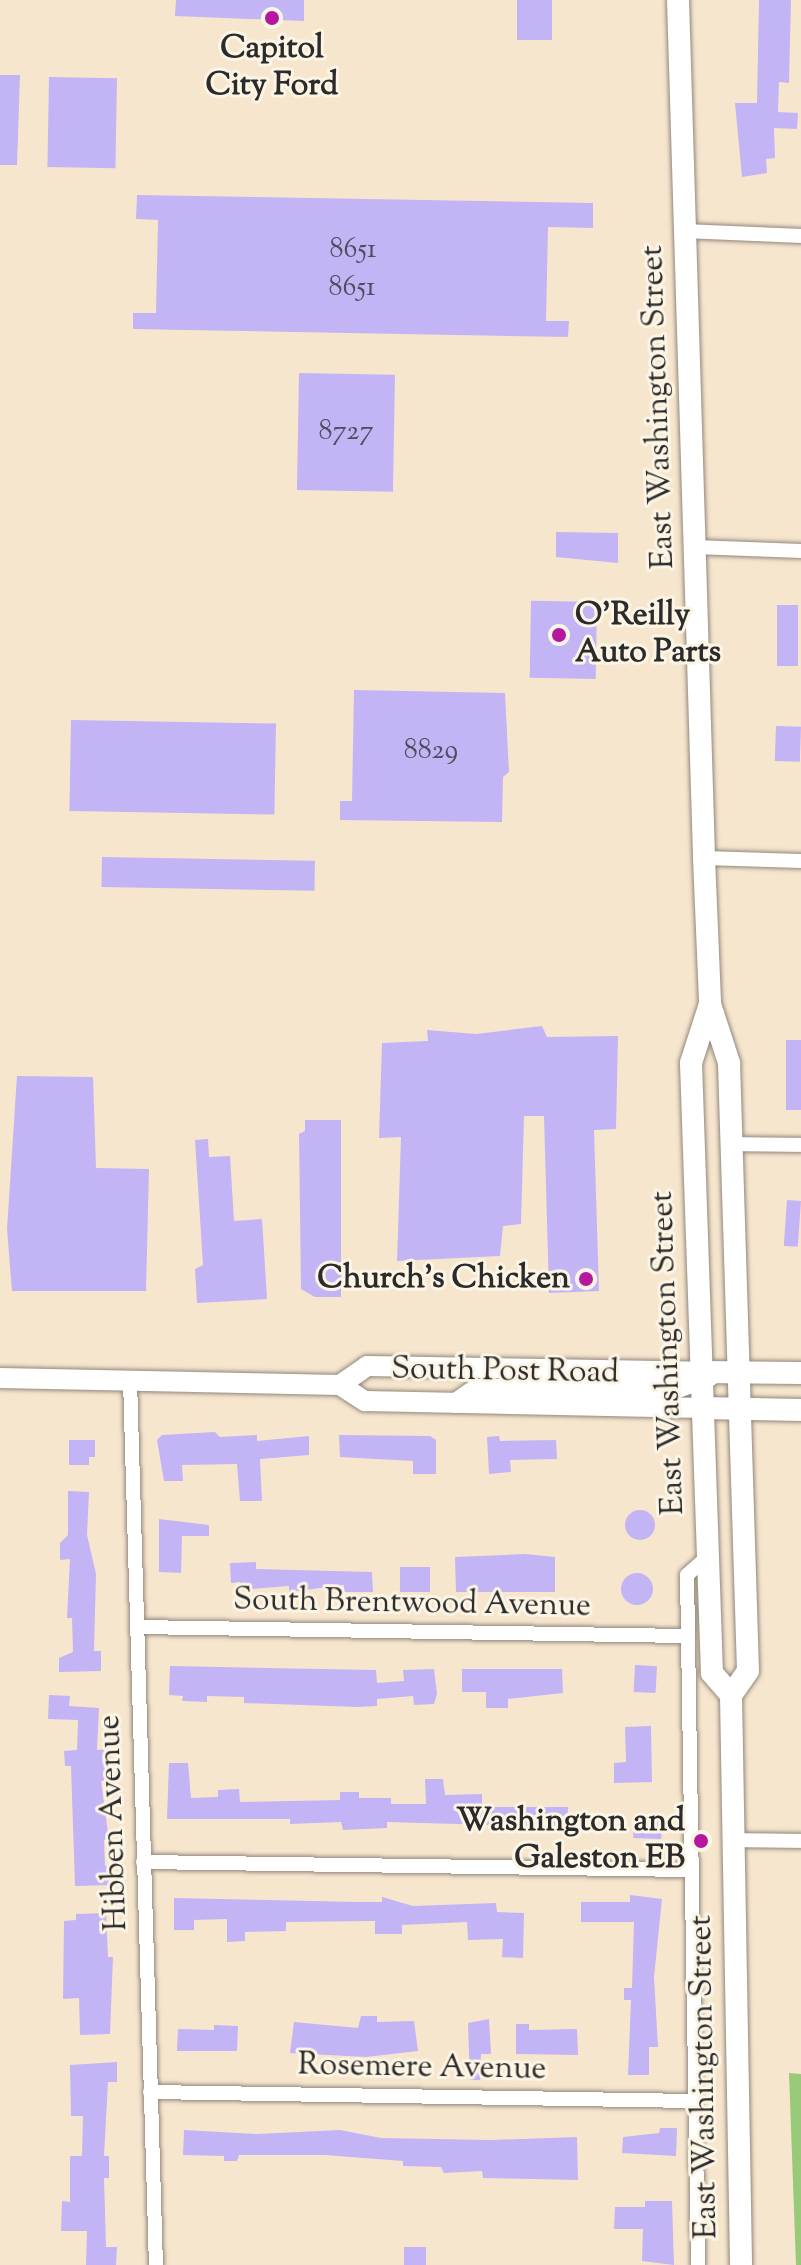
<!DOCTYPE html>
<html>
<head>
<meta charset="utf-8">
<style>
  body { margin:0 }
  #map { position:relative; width:801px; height:2265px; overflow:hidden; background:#f7e6ce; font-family:"Sorts Mill Goudy",serif }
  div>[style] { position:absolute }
  .green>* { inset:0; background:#99ca7a }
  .building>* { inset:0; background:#c3b4f5; transform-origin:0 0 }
  .round { border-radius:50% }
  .roads { filter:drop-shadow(0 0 2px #91887c) drop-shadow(0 0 2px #91887c) }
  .street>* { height:14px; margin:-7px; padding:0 7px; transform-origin:7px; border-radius:7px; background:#fff }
  .secondary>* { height:20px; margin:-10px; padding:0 10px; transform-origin:10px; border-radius:10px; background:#fff }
  .primary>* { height:22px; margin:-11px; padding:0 11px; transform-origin:11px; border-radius:11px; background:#fff }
  .dots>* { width:22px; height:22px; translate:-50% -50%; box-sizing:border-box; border:4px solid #fcf5e5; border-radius:50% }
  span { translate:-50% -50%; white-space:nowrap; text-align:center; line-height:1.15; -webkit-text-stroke:6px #fcf5e5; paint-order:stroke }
  .number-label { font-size:28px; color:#514d5e }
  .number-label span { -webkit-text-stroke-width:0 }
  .poi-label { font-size:32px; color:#2b2b2b; font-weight:700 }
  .left { translate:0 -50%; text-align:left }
  .right { translate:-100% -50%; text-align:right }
  .street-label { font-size:32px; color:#2b2b2b }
</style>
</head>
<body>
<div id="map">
  <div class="green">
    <div style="clip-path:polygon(789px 2073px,801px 2074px,801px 2265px,796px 2265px)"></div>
  </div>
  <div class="building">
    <div style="clip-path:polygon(176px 0,304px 0,304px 21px,175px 16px)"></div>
    <div style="left:517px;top:0;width:35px;height:40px"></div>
    <div style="clip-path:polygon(759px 0,791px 0,789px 83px,779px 82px,778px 112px,798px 113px,797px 129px,774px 128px,775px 158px,766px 159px,767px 173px,742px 177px,735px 103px,757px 103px)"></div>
    <div style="clip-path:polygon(0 75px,20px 75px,17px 165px,0 165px)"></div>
    <div style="left:49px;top:77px;width:68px;height:90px;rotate:1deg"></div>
    <div style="clip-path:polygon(137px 195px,593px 203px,593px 228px,548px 227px,546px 321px,569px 321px,568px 337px,133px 329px,133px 313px,156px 313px,158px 220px,136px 219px)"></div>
    <div style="left:299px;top:373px;width:96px;height:117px;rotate:1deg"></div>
    <div style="clip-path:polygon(556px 532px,618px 533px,618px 563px,556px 557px)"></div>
    <div style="left:597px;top:602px;width:77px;height:66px;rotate:91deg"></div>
    <div style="left:777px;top:605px;width:21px;height:61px"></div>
    <div style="clip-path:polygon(354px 690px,505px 693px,509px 772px,503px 777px,502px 822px,340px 820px,340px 801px,352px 801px)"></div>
    <div style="left:71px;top:720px;width:205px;height:91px;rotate:1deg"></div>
    <div style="left:776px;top:726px;width:25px;height:35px;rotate:2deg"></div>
    <div style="left:102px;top:857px;width:213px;height:30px;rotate:1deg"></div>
    <div style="clip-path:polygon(542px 1026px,547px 1037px,618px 1036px,616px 1129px,594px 1130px,599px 1291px,549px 1293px,544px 1116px,524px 1116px,521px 1224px,503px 1226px,500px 1256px,397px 1261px,401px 1137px,379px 1138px,382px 1043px,428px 1041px,427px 1030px,476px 1034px)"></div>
    <div style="left:786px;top:1040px;width:15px;height:70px"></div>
    <div style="clip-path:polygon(17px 1076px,93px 1077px,96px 1168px,149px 1169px,146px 1291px,12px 1291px,7px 1229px)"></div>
    <div style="clip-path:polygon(305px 1120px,341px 1120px,341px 1297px,315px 1297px,301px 1289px,299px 1134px,305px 1131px)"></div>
    <div style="clip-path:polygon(208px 1139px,209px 1157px,230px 1156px,234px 1221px,262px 1219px,267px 1299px,197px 1303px,195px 1269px,203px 1265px,195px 1140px)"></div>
    <div style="left:787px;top:1200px;width:14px;height:46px;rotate:4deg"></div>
    <div style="clip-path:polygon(215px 1432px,220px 1437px,257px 1435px,257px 1441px,309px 1436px,309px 1455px,260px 1459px,262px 1501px,240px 1501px,237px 1464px,182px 1465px,183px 1481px,164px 1481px,157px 1440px,162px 1435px)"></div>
    <div style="clip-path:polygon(339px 1435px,430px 1436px,436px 1440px,436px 1474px,413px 1474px,413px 1461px,340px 1457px)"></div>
    <div style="clip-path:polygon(499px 1436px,500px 1441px,556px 1440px,557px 1459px,510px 1460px,511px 1472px,489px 1474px,487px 1437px)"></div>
    <div style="clip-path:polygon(69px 1440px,95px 1440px,95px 1457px,89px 1457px,89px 1465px,69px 1465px)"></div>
    <div style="clip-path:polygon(68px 1491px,89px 1492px,87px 1535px,96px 1574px,94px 1651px,101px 1651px,101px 1671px,59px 1672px,59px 1658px,73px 1652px,72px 1618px,67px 1618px,70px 1559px,60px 1560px,60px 1543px,68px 1535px)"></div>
    <div class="round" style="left:625px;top:1510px;width:30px;height:30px"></div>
    <div style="clip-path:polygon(159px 1519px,209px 1525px,209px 1536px,182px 1536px,181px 1573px,159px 1572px)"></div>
    <div style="clip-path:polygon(525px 1554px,555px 1557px,555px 1592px,456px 1592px,455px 1557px)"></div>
    <div style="clip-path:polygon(256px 1562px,256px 1569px,372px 1572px,373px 1592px,344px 1592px,344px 1585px,289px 1592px,289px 1586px,240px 1590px,240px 1582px,231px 1583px,230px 1563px)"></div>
    <div style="left:430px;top:1567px;width:25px;height:30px;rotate:90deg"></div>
    <div class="round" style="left:621px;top:1573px;width:32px;height:32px"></div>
    <div style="left:635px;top:1665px;width:22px;height:27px;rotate:3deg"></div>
    <div style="clip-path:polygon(170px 1666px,376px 1670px,377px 1683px,404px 1681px,403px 1670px,434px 1669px,437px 1694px,434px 1704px,414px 1705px,413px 1696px,377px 1699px,377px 1706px,357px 1707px,244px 1703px,244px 1697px,207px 1696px,207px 1702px,182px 1701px,183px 1696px,169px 1695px)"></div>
    <div style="clip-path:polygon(462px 1669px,562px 1669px,563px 1693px,508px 1699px,508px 1708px,486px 1708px,486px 1692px,462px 1692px)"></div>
    <div style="clip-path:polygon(49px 1695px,70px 1696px,69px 1706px,99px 1708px,97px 1750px,112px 1749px,107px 1781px,101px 1781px,109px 1840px,104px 1840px,105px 1866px,110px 1866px,111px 1885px,75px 1886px,71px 1766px,65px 1766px,64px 1751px,77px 1750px,78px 1720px,48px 1719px)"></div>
    <div style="clip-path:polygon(651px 1726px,652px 1782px,614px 1783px,614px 1763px,626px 1762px,625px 1727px)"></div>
    <div style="clip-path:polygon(169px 1763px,188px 1763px,191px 1798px,218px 1797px,218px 1790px,239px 1789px,240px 1802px,340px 1800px,340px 1792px,359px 1792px,359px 1798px,391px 1798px,391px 1804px,426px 1804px,425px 1779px,443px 1779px,445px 1795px,482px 1794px,482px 1807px,568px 1807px,567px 1827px,387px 1822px,387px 1828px,343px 1830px,341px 1822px,290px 1824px,290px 1819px,167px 1819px)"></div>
    <div style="left:634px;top:1816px;width:28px;height:22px;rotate:2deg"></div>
    <div style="clip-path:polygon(630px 1895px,662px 1899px,654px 1977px,658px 2047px,649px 2047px,649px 2075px,628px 2075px,631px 2000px,624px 2000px,624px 1988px,632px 1988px,634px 1922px,581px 1922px,581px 1902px,630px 1902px)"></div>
    <div style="clip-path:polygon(382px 1897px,413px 1906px,496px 1903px,497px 1912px,524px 1913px,523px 1958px,502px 1957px,503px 1939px,468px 1940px,467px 1922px,402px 1925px,402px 1934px,375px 1934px,375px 1921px,286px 1922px,286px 1931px,245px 1932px,245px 1941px,227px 1942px,227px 1919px,194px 1920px,194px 1930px,174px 1930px,174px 1898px,358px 1902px,382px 1902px)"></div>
    <div style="clip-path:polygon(106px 1913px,108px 1957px,113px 1957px,110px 2034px,80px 2035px,79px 1998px,63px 1999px,64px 1921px,76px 1920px,76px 1914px)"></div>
    <div style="clip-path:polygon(361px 2016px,377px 2016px,377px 2022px,414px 2021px,418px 2051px,366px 2057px,290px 2053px,294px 2022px,358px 2028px)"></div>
    <div style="clip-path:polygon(489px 2019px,491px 2054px,481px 2054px,480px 2080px,470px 2080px,468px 2023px)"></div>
    <div style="clip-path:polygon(516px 2024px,529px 2024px,529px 2030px,577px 2029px,578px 2055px,516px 2054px)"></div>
    <div style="clip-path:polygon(214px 2025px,238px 2026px,237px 2051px,177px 2051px,178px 2029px,214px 2030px)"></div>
    <div style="clip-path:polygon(117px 2062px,117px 2082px,108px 2082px,104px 2156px,109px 2156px,109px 2178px,104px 2178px,106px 2247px,117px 2247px,116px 2265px,86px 2265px,87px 2231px,61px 2231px,62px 2201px,70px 2202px,70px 2156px,82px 2156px,83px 2116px,71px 2116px,70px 2065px)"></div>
    <div style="clip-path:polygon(660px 2128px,677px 2128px,676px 2156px,622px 2153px,623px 2137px,659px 2133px)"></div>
    <div style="clip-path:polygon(184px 2130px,257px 2134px,340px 2130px,381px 2138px,490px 2140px,577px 2137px,578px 2180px,483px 2178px,482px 2171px,444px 2173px,441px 2167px,403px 2166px,403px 2161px,325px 2155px,239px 2155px,237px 2161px,224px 2161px,224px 2156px,183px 2155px)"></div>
    <div style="clip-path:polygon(645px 2201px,672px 2201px,674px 2265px,642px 2261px,643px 2229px,614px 2229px,615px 2207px,645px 2207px)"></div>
    <div style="left:404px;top:2247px;width:22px;height:18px"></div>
  </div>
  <div class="roads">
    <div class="street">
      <div style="left:685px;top:231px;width:116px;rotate:2.5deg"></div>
      <div style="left:695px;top:547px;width:106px;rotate:2.2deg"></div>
      <div style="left:704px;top:858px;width:97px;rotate:1.8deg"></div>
      <div style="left:731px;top:1144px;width:70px;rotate:0.8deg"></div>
      <div style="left:130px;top:1380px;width:885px;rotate:88.32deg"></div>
      <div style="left:137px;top:1627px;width:550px;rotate:0.94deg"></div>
      <div style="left:733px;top:1840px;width:68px;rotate:0.8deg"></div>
      <div style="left:143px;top:1862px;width:548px;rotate:0.84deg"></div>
      <div style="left:150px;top:2092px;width:543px;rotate:0.95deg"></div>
      <div style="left:698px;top:2265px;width:690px;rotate:-90.91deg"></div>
      <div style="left:687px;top:1575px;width:28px;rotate:-42deg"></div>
    </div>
    <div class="secondary">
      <div style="left:0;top:1378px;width:340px;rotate:1.2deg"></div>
      <div style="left:340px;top:1385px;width:30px;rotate:33deg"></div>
      <div style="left:365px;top:1401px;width:338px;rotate:1.2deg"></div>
      <div style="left:340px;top:1385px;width:33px;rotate:-35deg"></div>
      <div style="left:367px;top:1366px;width:335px;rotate:1deg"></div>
      <div style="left:456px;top:1403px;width:24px;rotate:-35deg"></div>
      <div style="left:476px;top:1389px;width:204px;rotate:-0.6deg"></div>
      <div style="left:680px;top:1387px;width:32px;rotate:-20deg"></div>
    </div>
    <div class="primary">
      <div style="left:678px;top:0;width:858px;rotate:88.26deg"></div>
      <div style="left:704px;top:858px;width:146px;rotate:87.6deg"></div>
      <div style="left:710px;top:1004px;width:62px;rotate:72.1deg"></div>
      <div style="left:729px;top:1063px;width:608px;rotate:88.21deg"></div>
      <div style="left:748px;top:1671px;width:29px;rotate:125deg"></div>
      <div style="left:731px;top:1695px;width:570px;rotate:88.99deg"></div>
      <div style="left:710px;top:1004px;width:62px;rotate:107.9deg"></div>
      <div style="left:691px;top:1063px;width:610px;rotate:88.03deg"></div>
      <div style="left:712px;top:1673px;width:29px;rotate:49deg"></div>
      <div style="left:702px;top:1372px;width:99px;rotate:0.6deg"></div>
      <div style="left:703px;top:1408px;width:98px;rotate:1.2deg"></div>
    </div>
  </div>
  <div class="dots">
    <div style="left:272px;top:18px;background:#b5179e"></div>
    <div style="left:559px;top:635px;background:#b5179e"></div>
    <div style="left:586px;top:1279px;background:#b5179e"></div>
    <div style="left:701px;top:1841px;background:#b5179e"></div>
  </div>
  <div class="number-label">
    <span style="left:353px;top:250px">8651</span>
    <span style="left:352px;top:288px">8651</span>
    <span style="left:346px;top:432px">8727</span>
    <span style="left:431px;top:751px">8829</span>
  </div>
  <div class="poi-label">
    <span style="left:272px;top:68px">Capitol<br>City Ford</span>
    <span class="left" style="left:575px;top:635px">O'Reilly<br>Auto Parts</span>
    <span class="right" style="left:570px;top:1279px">Church's Chicken</span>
    <span class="right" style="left:685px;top:1841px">Washington and<br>Galeston EB</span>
  </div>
  <div class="street-label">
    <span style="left:659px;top:407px;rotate:-92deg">East Washington Street</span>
    <span style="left:669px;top:1353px;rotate:-92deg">East Washington Street</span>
    <span style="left:505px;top:1372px;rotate:1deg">South Post Road</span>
    <span style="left:412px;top:1604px;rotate:1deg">South Brentwood Avenue</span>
    <span style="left:114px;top:1823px;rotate:-92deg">Hibben Avenue</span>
    <span style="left:422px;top:2068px;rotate:1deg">Rosemere Avenue</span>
    <span style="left:705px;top:2077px;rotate:-91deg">East Washington Street</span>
  </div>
</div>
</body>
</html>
